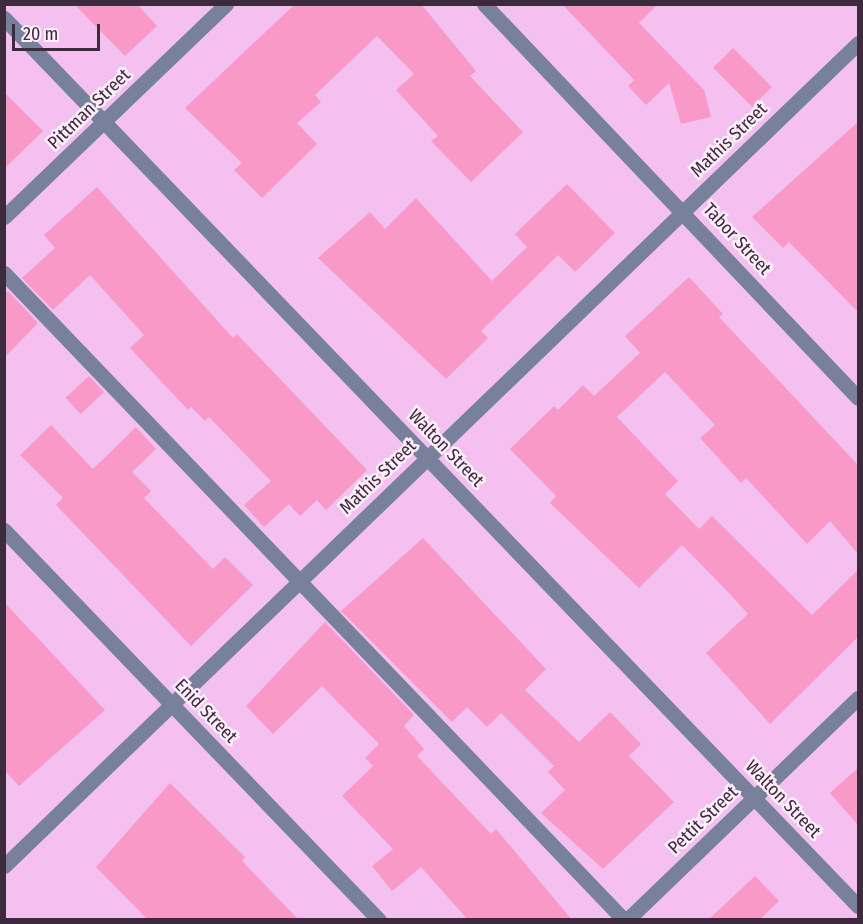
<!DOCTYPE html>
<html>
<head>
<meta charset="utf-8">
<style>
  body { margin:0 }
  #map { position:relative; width:863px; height:924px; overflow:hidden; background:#f4c0f0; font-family:"Fira Sans Condensed",sans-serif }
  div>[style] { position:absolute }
  .building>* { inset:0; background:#f899c8; transform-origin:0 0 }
  .minor>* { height:15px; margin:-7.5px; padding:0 7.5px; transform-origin:7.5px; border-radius:7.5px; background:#78819a }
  span { translate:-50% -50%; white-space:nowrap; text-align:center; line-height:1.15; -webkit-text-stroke:5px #ffeffd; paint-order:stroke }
  .street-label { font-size:18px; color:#3e2a3d }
  .frame { position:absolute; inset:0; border:6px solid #3e2a3d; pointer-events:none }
  .scale { position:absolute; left:12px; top:24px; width:88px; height:27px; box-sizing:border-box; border:3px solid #3e2a3d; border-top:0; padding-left:8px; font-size:18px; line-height:21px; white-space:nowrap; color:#3e2a3d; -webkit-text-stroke:4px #ffeffd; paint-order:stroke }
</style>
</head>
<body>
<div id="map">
  <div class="building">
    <div style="clip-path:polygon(74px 4px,137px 4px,157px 26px,125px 56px)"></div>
    <div style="clip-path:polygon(295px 4px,421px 4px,476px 71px,470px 76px,523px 132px,471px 182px,431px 141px,438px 136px,396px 90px,414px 74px,377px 36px,315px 95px,321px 102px,297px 123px,317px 144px,262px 198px,234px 170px,242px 163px,185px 108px)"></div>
    <div style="clip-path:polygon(562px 4px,658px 4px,639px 23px,704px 90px,711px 117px,681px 124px,669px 83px,646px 105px,628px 86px,634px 80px)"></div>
    <div style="left:733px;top:48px;width:55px;height:28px;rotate:45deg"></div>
    <div style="clip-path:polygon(4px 92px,43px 131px,4px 169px)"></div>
    <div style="clip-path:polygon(858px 122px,858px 312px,789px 242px,783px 248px,752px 217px)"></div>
    <div style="clip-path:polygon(567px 184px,615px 233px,575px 272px,558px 255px,481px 331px,488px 338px,446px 379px,318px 258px,370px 212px,385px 229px,416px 198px,492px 281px,527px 247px,515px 234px)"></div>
    <div style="clip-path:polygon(97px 187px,233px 338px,237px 334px,367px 470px,326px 510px,317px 500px,300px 516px,289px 504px,264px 527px,244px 505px,271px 481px,209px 417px,205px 421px,191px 407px,188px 410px,130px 348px,144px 335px,90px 275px,53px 310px,22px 278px,55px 248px,44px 235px)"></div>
    <div style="clip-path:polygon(689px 277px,723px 314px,719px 317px,858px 465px,858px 554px,830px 521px,807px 544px,746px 478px,741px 483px,700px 438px,715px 425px,665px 372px,617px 417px,678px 481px,665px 494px,699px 529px,712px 516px,812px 615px,858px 570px,858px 637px,770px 724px,706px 653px,748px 614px,729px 593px,682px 545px,639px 588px,550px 503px,556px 496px,510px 449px,554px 406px,558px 410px,583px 385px,594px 396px,640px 353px,625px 336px)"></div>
    <div style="clip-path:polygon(8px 291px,38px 323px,4px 358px,4px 294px)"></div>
    <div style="left:89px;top:376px;width:22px;height:32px;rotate:47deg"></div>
    <div style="clip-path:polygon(51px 425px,93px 469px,136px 427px,156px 449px,132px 472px,151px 491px,144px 498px,213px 569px,225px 557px,253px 585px,191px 646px,56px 505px,63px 498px,20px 455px)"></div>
    <div style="clip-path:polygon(423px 538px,546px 669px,525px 690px,579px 742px,610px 712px,641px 744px,629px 756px,674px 802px,603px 869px,541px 813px,565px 790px,548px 772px,554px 766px,501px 713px,487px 727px,467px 707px,452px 722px,341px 611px)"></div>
    <div style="clip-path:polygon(4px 602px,105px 710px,19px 786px,4px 770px)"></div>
    <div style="clip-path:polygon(325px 622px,414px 715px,404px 726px,424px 749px,417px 756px,491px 834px,496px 829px,572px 920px,468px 920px,421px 867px,392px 891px,372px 866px,393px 849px,342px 796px,373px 766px,365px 758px,379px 744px,322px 686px,273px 734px,246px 706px)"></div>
    <div style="clip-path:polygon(858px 768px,858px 825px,830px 793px)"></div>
    <div style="clip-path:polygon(170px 783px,245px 857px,242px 861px,299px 920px,148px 920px,96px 867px)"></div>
    <div style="clip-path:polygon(755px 876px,779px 901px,759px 920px,708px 920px)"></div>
  </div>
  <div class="minor">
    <div style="left:484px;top:4px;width:543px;rotate:46.49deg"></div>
    <div style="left:4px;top:18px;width:1232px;rotate:46.12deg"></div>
    <div style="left:4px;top:217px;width:308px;rotate:-43.8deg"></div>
    <div style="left:4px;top:273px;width:896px;rotate:46.22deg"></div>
    <div style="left:4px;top:530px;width:541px;rotate:46.12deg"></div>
    <div style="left:4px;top:866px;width:1186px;rotate:-43.94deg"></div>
    <div style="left:627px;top:920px;width:320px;rotate:-43.9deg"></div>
  </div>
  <div class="street-label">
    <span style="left:89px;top:109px;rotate:-44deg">Pittman Street</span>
    <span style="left:729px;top:140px;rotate:-44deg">Mathis Street</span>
    <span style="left:737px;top:239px;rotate:47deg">Tabor Street</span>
    <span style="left:446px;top:448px;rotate:46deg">Walton Street</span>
    <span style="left:378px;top:477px;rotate:-44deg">Mathis Street</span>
    <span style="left:206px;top:711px;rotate:46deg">Enid Street</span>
    <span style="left:783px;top:799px;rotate:46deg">Walton Street</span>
    <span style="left:703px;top:820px;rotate:-44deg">Pettit Street</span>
  </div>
  <div class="frame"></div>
  <div class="scale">20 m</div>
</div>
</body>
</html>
